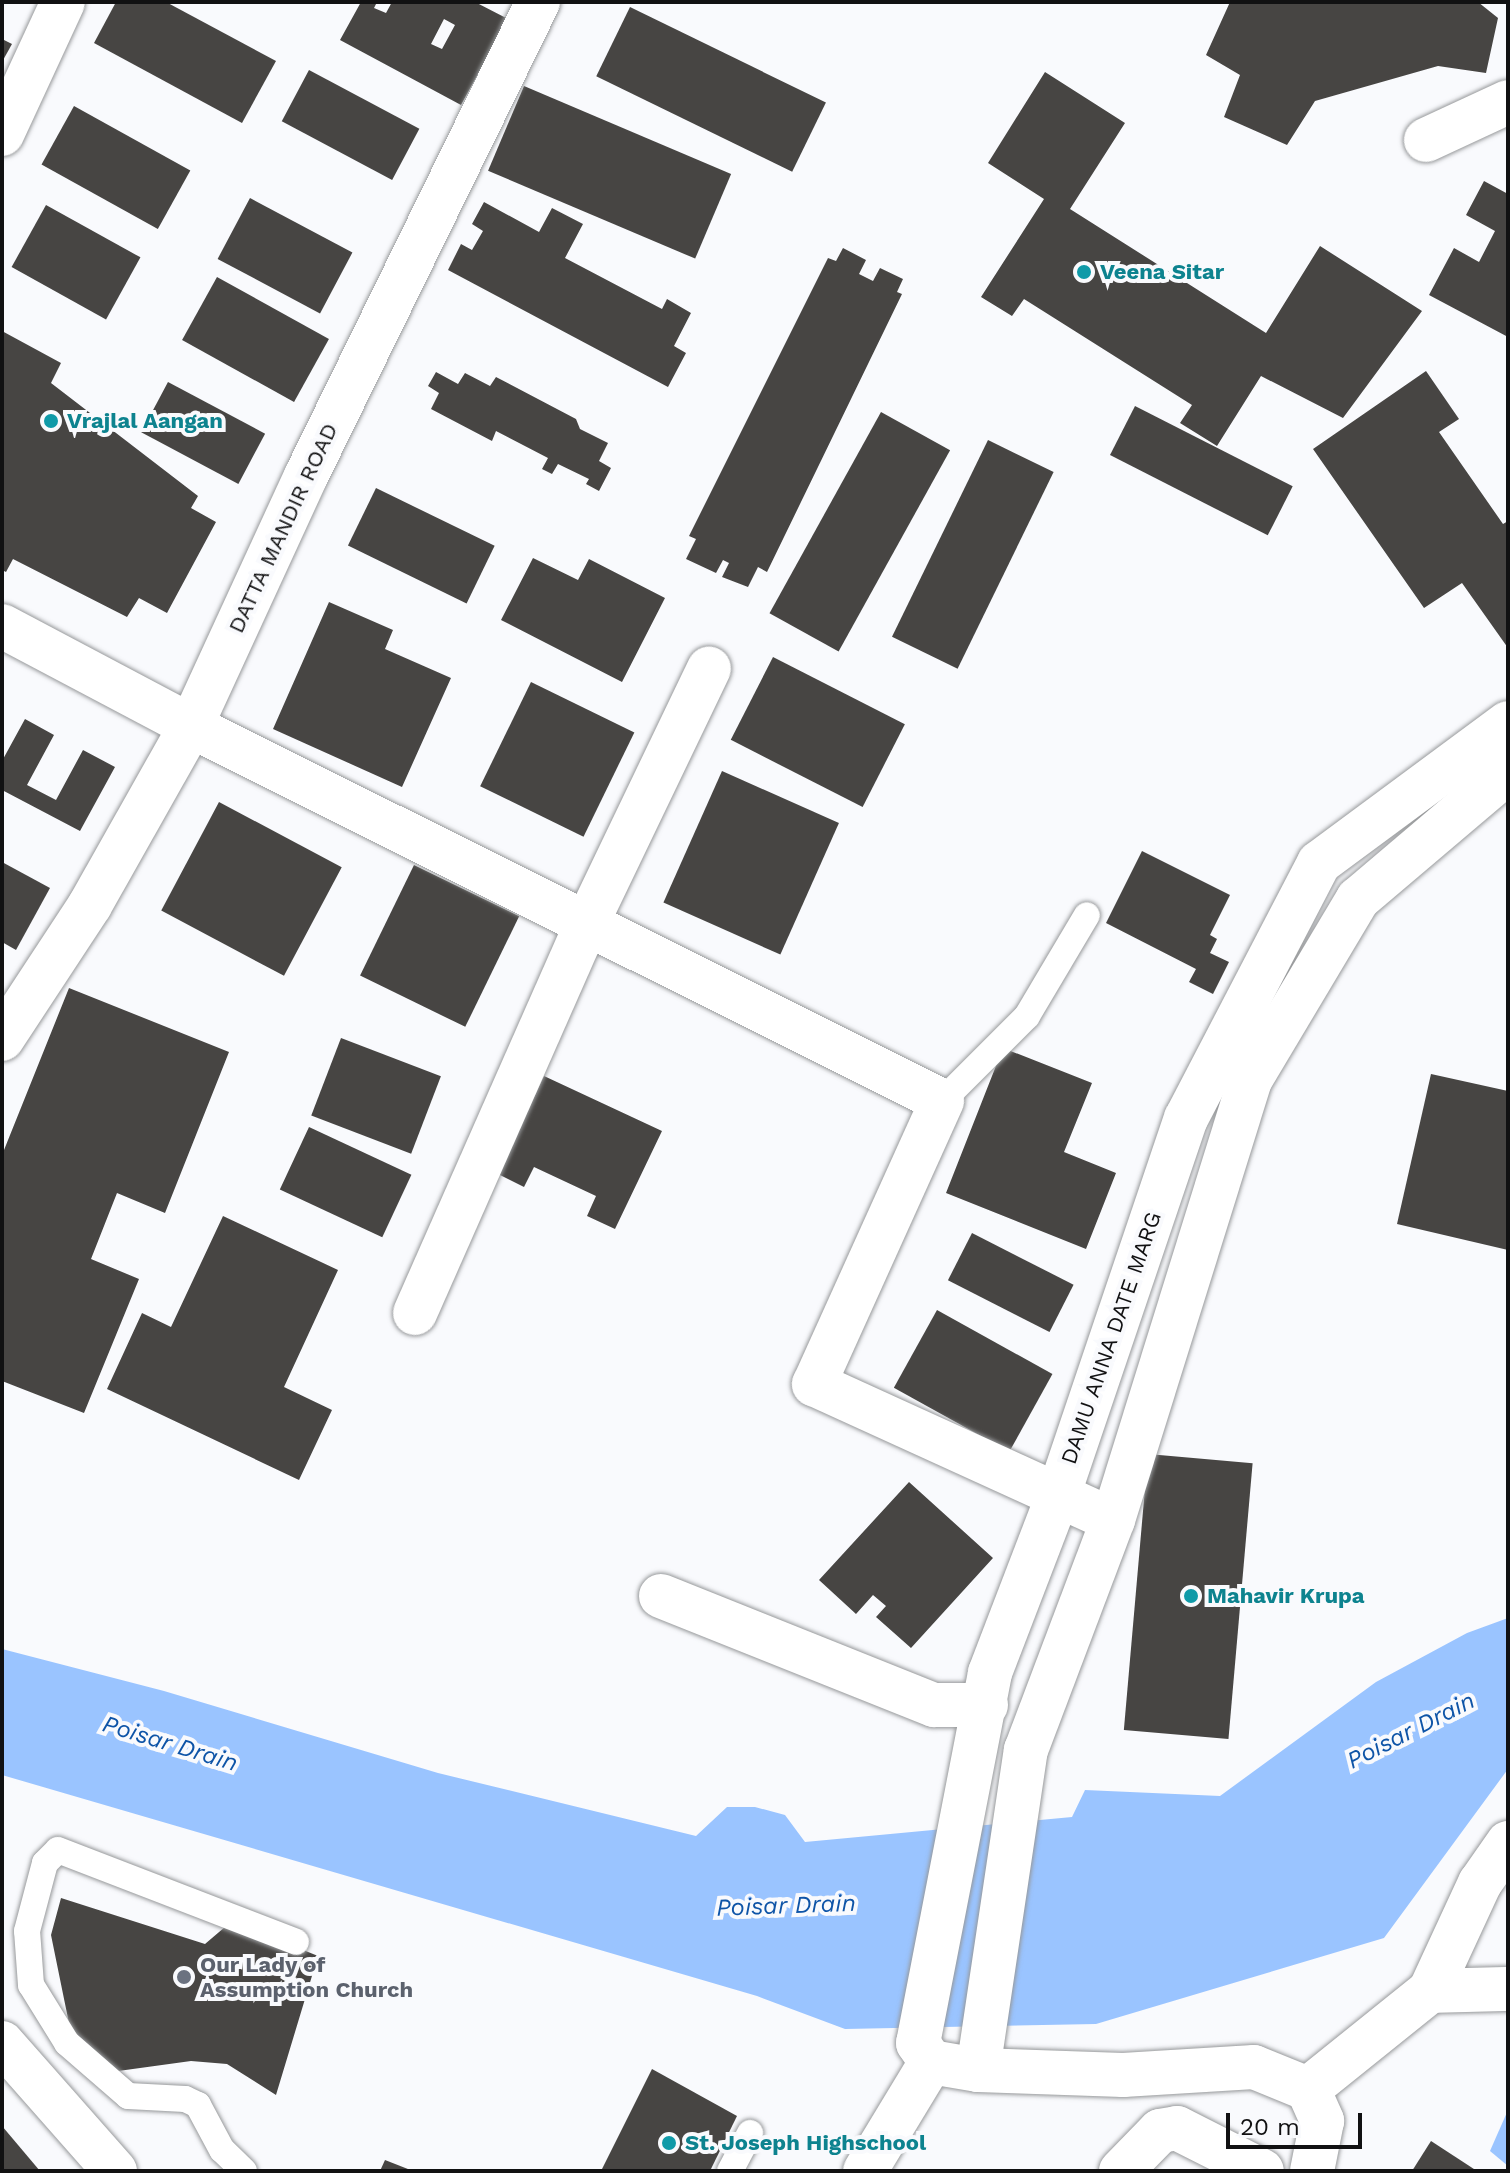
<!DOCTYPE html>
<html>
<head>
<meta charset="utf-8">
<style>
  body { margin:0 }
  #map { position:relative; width:1510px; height:2173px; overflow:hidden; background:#f9fafd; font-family:"Work Sans",sans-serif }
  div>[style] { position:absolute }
  .water>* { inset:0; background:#9ac4ff }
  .building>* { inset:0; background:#474543; transform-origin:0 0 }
  .roads { filter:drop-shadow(0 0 2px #97999b) drop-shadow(0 0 2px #97999b) }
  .lane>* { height:26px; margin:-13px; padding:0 13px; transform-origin:13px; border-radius:13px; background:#fff }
  .street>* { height:44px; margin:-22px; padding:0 22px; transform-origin:22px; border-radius:22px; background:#fff }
  .secondary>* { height:44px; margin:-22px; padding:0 22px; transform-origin:22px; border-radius:22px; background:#fff }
  .dots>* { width:22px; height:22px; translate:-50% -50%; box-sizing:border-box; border:4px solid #f9fafd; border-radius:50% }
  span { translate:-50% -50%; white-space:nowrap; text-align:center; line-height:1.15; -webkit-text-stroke:8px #f9fafd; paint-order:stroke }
  .culture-label { font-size:22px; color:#0d838f; font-weight:700 }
  .left { translate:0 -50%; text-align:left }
  .street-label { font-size:22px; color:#111112 }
  .worship-label { font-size:22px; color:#5b616d; font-weight:700 }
  .water-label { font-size:24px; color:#0e54a7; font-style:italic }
  .frame { position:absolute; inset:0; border:4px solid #111112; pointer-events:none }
  .scale { position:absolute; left:1226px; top:2113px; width:136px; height:36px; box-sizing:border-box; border:4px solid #111112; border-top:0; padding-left:10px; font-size:24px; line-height:28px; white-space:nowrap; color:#111112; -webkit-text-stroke:6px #f9fafd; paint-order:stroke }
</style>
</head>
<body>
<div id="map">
  <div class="water">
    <div style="clip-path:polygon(1508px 1618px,1508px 1769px,1384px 1938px,1096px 2024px,845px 2029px,757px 1996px,2px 1775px,2px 1649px,164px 1691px,438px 1773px,696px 1836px,727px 1807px,755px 1807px,785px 1815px,805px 1842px,1072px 1817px,1085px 1790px,1220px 1796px,1376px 1682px,1467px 1633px)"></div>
    <div style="clip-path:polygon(1508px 2110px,1508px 2166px,1490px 2151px)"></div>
  </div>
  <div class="building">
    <div style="clip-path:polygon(116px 2px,166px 2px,276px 61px,242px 123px,94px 43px)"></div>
    <div style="clip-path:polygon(evenodd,361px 2px,377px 2px,374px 8px,386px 13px,392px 2px,475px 2px,508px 19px,461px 105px,340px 40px,361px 2px,444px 19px,455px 25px,442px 49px,431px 44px,444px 19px)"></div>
    <div style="clip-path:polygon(1230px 2px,1478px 2px,1498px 18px,1486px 73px,1438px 66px,1315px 101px,1287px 145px,1224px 117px,1240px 75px,1206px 55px)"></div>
    <div style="left:630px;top:7px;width:218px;height:77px;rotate:26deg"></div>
    <div style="clip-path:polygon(2px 39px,12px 44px,2px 62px)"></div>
    <div style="left:309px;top:70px;width:125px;height:58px;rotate:28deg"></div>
    <div style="clip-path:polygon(1045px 72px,1125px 123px,1070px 209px,1266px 333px,1320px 246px,1422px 311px,1343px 418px,1261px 376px,1217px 446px,1180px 423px,1192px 405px,1024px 299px,1012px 316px,981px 297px,1044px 199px,988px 163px)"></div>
    <div style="left:524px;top:86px;width:225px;height:92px;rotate:23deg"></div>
    <div style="left:74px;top:106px;width:133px;height:67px;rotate:29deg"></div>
    <div style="clip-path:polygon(1484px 181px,1508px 194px,1508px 337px,1429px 295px,1454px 248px,1479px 262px,1495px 231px,1466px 215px)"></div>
    <div style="left:250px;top:198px;width:116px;height:69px;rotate:28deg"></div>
    <div style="clip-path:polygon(484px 202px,539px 232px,552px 208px,583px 224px,565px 258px,662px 309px,667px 299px,691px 313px,674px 346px,686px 353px,668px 387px,448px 270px,461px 244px,472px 250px,483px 231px,472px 224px)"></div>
    <div style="left:46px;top:205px;width:108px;height:71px;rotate:29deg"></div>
    <div style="clip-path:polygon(843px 248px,866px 260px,859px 274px,873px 281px,880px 268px,903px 279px,897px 292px,902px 294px,767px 572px,758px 567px,748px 587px,722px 577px,729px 563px,723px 560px,716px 573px,686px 559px,696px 539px,689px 536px,828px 258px,836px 261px)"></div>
    <div style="left:217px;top:277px;width:128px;height:72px;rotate:29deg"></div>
    <div style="clip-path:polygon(2px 331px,61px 363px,51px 383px,198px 496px,191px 508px,216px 522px,167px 613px,139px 598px,127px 617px,13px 559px,6px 572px,2px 570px)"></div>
    <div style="clip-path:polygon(1426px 371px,1459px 419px,1439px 432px,1503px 524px,1508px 521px,1508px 648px,1462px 583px,1424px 608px,1313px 449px)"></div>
    <div style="clip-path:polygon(436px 372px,458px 384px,465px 373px,490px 386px,496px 377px,576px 419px,580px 429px,608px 443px,599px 461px,611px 468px,599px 491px,586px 484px,589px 479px,558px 464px,552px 474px,542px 469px,548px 458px,496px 431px,492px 441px,431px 409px,439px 393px,428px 386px)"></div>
    <div style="left:168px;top:382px;width:110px;height:57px;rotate:28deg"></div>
    <div style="left:1135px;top:406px;width:177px;height:55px;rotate:27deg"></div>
    <div style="left:881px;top:412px;width:79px;height:230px;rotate:29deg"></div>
    <div style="left:988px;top:440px;width:73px;height:219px;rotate:26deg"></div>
    <div style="left:376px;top:488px;width:132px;height:64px;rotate:26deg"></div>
    <div style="clip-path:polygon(533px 558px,578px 580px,589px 559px,665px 598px,622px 682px,501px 620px)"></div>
    <div style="clip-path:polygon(329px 602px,393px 630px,385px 649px,451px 678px,402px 787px,273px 729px)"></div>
    <div style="left:773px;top:657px;width:148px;height:93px;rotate:27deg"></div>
    <div style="left:531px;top:682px;width:115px;height:116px;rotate:26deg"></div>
    <div style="clip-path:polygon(25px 719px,54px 735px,27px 785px,56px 800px,83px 750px,115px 767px,80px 831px,2px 790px,2px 761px)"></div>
    <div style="left:722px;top:771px;width:128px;height:144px;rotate:24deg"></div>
    <div style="left:219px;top:802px;width:139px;height:123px;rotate:28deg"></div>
    <div style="clip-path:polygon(1142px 851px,1230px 895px,1210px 935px,1217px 939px,1210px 953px,1229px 962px,1213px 994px,1189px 982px,1196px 969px,1106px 923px)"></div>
    <div style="clip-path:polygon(2px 862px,50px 888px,16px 950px,2px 942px)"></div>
    <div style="left:414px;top:865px;width:117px;height:123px;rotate:26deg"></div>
    <div style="clip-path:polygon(69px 988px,229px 1052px,165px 1213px,117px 1193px,91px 1259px,139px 1279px,84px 1413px,2px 1381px,2px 1155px)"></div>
    <div style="left:341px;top:1038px;width:107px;height:83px;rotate:21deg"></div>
    <div style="clip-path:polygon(1003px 1048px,1092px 1083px,1064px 1152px,1116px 1173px,1086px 1249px,946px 1193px)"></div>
    <div style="clip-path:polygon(1431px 1074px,1508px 1091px,1508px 1250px,1397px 1224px)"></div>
    <div style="clip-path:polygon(544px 1076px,662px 1131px,615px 1229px,587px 1216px,596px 1196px,534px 1167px,524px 1187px,498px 1174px)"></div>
    <div style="left:309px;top:1127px;width:113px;height:69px;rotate:25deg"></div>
    <div style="clip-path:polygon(223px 1216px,338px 1270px,284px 1387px,332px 1410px,299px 1480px,107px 1389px,142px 1313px,171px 1327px)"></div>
    <div style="left:972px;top:1233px;width:114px;height:53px;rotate:27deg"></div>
    <div style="left:937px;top:1310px;width:132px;height:89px;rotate:29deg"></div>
    <div style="left:1148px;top:1454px;width:105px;height:277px;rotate:5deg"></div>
    <div style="clip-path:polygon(909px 1482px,993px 1558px,911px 1648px,876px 1617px,886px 1606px,873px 1595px,856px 1614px,819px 1580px)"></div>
    <div style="clip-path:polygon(61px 1898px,205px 1944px,232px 1921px,318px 1956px,276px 2095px,227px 2064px,191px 2061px,111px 2072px,73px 2043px,51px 1935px)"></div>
    <div style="clip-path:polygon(652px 2069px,737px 2116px,710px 2171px,601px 2171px)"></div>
    <div style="clip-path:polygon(2px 2126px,40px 2171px,2px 2171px)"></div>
    <div style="clip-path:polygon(1431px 2141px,1477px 2171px,1412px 2171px)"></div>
    <div style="clip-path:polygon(385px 2160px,413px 2171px,380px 2171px)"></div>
  </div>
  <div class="roads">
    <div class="lane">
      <div style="left:942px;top:1101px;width:120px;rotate:-45deg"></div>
      <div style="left:1027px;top:1016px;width:117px;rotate:-59.3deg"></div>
      <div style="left:244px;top:2171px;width:30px;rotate:-136deg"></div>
      <div style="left:222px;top:2150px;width:51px;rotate:-118.1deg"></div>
      <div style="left:198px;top:2105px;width:14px;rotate:-155deg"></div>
      <div style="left:185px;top:2099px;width:57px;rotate:-177deg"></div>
      <div style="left:128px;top:2096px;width:81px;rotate:-139deg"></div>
      <div style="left:67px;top:2043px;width:68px;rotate:-121.8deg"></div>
      <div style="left:31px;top:1985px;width:54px;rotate:-94.2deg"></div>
      <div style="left:27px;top:1931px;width:70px;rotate:-75.2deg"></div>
      <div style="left:45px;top:1863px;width:18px;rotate:-45deg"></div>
      <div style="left:58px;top:1850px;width:255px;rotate:21.1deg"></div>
      <div style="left:730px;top:2171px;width:43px;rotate:-62.2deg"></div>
    </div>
    <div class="street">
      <div style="left:2px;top:134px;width:145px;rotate:-65.2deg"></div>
      <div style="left:1426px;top:140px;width:90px;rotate:-24.9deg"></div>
      <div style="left:2px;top:626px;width:214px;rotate:27.9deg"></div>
      <div style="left:191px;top:726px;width:839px;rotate:26.53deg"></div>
      <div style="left:942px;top:1101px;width:311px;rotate:114.3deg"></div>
      <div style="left:814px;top:1384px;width:328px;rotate:24.5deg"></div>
      <div style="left:2px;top:1039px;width:160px;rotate:-56.7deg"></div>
      <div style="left:90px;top:905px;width:206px;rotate:-60.6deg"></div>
      <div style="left:191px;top:726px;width:275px;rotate:-65.3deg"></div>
      <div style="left:306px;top:476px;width:528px;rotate:-63.92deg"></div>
      <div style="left:415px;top:1313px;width:428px;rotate:-66.2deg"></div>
      <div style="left:588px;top:921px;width:280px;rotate:-64.4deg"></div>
      <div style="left:661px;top:1596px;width:294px;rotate:21.8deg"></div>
      <div style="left:934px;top:1705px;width:52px"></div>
      <div style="left:1430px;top:1991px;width:78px;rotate:-1.5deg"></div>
      <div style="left:978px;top:2070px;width:145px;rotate:2deg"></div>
      <div style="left:1123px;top:2075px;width:131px;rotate:-3.5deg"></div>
      <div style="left:1254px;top:2067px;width:58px;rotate:22.2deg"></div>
      <div style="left:1308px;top:2089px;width:35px;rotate:66deg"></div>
      <div style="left:1322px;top:2121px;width:51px;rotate:101.3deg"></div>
      <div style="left:1308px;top:2089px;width:156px;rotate:-38.8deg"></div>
      <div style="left:1430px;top:1991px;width:119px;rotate:-65.2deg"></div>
      <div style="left:1480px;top:1883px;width:49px;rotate:-55deg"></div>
      <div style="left:865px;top:2171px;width:127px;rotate:-58.8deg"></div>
      <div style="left:1121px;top:2171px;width:56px;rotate:-45.7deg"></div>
      <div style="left:1160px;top:2131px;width:17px;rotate:-10deg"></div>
      <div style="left:1177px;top:2128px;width:95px;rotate:26.8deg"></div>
    </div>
    <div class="secondary">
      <div style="left:1508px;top:723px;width:235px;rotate:143.5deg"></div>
      <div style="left:1319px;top:863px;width:288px;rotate:117.5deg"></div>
      <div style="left:1186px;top:1118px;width:396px;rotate:108.7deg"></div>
      <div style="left:1059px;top:1493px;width:193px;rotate:111deg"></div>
      <div style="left:990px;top:1673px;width:377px;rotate:101deg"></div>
      <div style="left:918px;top:2043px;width:23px;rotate:56deg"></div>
      <div style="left:931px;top:2062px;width:48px;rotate:9.7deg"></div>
      <div style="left:978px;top:2070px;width:324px;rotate:-81.5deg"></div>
      <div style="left:1026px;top:1750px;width:246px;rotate:-69.3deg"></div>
      <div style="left:1113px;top:1520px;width:461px;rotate:-72.7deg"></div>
      <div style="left:1250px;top:1080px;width:211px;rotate:-59.2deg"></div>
      <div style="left:1358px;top:899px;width:197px;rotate:-40.3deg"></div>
      <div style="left:2px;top:2043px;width:171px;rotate:48.6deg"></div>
    </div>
  </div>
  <div class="dots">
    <div style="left:1084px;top:272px;background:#0f9aa8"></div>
    <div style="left:51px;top:421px;background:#0f9aa8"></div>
    <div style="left:1191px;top:1596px;background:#0f9aa8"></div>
    <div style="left:184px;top:1977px;background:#6b7280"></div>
    <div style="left:669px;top:2143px;background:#0f9aa8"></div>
  </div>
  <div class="culture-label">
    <span class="left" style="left:1100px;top:272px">Veena Sitar</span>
    <span class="left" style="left:67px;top:421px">Vrajlal Aangan</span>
    <span class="left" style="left:1207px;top:1596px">Mahavir Krupa</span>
    <span class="left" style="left:685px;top:2143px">St. Joseph Highschool</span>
  </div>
  <div class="street-label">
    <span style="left:283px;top:528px;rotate:-65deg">DATTA MANDIR ROAD</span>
    <span style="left:1111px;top:1338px;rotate:-71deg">DAMU ANNA DATE MARG</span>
  </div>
  <div class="worship-label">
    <span class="left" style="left:200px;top:1977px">Our Lady of<br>Assumption Church</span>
  </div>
  <div class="water-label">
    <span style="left:1411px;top:1731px;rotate:-27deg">Poisar Drain</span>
    <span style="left:170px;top:1744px;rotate:17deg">Poisar Drain</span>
    <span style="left:786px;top:1906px;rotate:-2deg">Poisar Drain</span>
  </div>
  <div class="frame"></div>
  <div class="scale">20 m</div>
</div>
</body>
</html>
